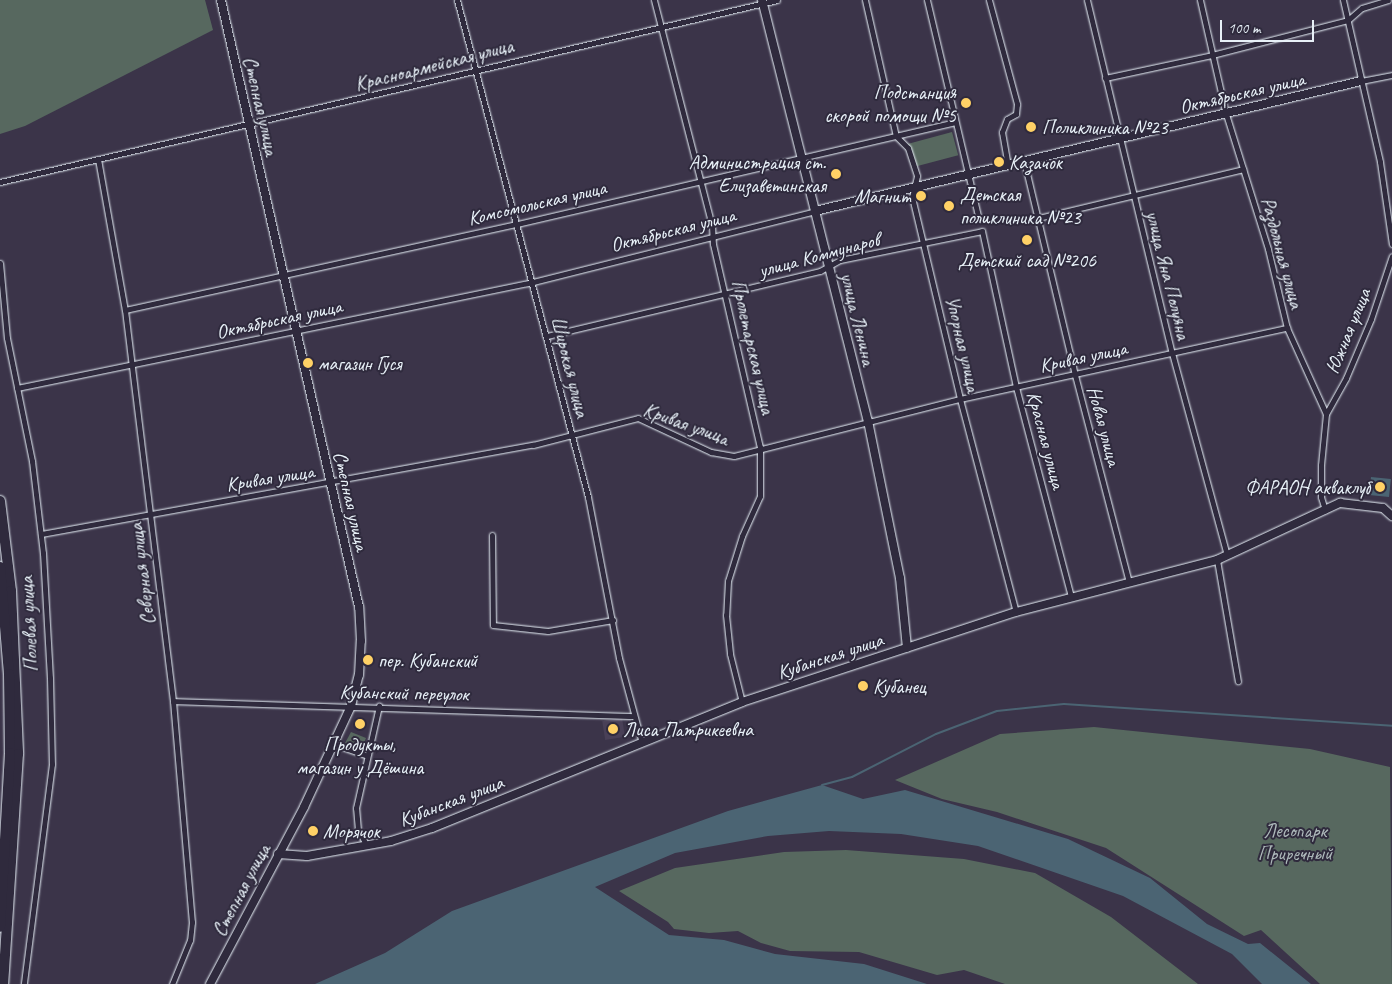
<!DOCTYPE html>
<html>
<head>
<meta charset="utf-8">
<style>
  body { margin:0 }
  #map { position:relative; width:1392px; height:984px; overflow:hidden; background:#3b3449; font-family:Caveat,sans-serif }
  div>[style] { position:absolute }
  .built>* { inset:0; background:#494057; transform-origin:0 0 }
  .green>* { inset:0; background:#57685f; transform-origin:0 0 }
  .water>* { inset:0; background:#4b6473; transform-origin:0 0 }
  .stream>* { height:2px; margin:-1px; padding:0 1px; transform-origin:1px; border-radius:1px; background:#4b6473 }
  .roads { filter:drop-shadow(0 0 1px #e8f1f8) drop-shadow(0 0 1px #e8f1f8) }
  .street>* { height:5px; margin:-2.5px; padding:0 2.5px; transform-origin:2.5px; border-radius:2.5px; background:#2f2a3d }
  .secondary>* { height:8px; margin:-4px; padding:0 4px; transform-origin:4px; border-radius:4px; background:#2f2a3d }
  .highway>* { height:10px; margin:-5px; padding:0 5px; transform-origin:5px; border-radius:5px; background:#2f2a3d }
  .dots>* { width:14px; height:14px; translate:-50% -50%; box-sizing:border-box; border:2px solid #2f2a3d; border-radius:50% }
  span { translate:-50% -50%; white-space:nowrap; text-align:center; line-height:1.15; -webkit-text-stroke:4px #2f2a3d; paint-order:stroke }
  .street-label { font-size:20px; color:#e8f1f8 }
  .poi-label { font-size:20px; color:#e8f1f8 }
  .right { translate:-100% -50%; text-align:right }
  .left { translate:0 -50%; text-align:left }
  .park-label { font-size:20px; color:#aebabb }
  .scale { position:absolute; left:1220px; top:20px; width:94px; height:22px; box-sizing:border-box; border:2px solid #e8f1f8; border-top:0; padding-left:6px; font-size:15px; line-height:18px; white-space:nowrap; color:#e8f1f8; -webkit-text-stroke:4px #2f2a3d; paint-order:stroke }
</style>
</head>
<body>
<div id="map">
  <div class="built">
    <div style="left:622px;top:718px;width:19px;height:20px;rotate:81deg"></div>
  </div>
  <div class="green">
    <div style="clip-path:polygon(0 0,205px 0,213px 30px,25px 126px,0 134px)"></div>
    <div style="left:952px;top:132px;width:24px;height:46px;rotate:75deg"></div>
    <div style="clip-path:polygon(1094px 727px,1310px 749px,1390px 767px,1392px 984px,1320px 984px,1261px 930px,1244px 936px,1106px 848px,997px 812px,942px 799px,895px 780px,1000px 734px)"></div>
    <div style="clip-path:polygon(351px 732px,366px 738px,361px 751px,344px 745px)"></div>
    <div style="clip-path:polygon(846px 850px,964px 859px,1035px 873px,1111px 917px,1198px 984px,1005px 984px,964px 970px,937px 975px,859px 952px,790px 951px,761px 943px,738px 931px,709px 933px,674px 929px,668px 922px,619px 891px,675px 868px,784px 852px)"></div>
  </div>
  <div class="water">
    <div style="left:1371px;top:477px;width:20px;height:18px;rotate:6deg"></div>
    <div style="clip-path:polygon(822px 785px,863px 799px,905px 790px,1068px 839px,1150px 878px,1207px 924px,1248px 944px,1260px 943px,1311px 984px,1262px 984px,1232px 954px,1123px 896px,978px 846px,901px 834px,829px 831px,768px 836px,675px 853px,595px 887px,669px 935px,724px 940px,775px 954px,864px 964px,927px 984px,315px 984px,385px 953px,452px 911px,728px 811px)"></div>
  </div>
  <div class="stream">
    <div style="left:822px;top:785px;width:31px;rotate:-15deg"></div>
    <div style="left:852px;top:777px;width:94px;rotate:-27.1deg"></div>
    <div style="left:936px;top:734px;width:65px;rotate:-20.7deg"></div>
    <div style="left:997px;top:711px;width:67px;rotate:-6deg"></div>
    <div style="left:1064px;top:704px;width:329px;rotate:3.8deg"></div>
  </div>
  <div class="roads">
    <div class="street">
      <div style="left:457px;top:0;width:514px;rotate:75.23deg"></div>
      <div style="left:588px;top:497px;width:164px;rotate:79.1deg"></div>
      <div style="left:619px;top:658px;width:88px;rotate:74.9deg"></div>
      <div style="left:654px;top:0;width:233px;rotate:75.6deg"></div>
      <div style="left:712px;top:226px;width:18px;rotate:87deg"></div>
      <div style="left:713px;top:244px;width:208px;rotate:77deg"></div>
      <div style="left:760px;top:447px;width:49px;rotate:90deg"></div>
      <div style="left:760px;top:496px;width:44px;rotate:114.2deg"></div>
      <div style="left:742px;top:536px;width:47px;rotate:107.3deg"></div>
      <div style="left:728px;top:581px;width:34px;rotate:93deg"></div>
      <div style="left:726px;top:615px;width:39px;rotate:84deg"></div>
      <div style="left:730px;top:654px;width:49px;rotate:76deg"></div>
      <div style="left:865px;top:0;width:139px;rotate:77.2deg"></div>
      <div style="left:896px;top:136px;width:17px;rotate:45deg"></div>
      <div style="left:908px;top:148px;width:29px;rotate:72deg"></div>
      <div style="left:917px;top:176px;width:22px;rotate:103deg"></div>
      <div style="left:912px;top:197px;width:208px;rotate:76.6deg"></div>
      <div style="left:960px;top:399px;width:220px;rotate:75.3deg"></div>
      <div style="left:927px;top:0;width:222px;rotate:76.7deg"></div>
      <div style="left:989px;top:0;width:108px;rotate:74.9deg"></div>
      <div style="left:1017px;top:104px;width:10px;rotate:96deg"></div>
      <div style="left:1016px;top:114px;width:10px;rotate:151deg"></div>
      <div style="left:1007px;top:119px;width:14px;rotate:111deg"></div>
      <div style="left:1002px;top:132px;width:34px;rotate:80deg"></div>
      <div style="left:1087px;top:0;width:363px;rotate:76.5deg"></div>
      <div style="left:1172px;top:353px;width:209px;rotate:74.8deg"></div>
      <div style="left:1200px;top:0;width:117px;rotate:77.2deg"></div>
      <div style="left:1226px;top:114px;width:141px;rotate:72.7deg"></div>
      <div style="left:1268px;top:249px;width:81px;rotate:76.5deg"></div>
      <div style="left:1287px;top:328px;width:94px;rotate:65.6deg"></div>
      <div style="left:1326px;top:414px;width:51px;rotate:95.6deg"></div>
      <div style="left:1321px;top:465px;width:32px;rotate:90deg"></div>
      <div style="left:1321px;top:497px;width:14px;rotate:73deg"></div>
      <div style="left:1343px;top:0;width:166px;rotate:77.1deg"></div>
      <div style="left:1380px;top:162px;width:83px;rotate:81.7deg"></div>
      <div style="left:1105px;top:78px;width:109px;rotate:-12.1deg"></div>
      <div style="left:1212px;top:55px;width:140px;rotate:-14.4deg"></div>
      <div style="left:1348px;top:20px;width:18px;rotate:-41deg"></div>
      <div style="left:1362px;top:8px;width:27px;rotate:-17deg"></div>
      <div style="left:1361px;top:81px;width:32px;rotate:-11deg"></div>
      <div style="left:98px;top:159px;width:153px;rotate:79.9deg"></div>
      <div style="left:125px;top:310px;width:394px;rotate:83deg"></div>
      <div style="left:173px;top:701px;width:222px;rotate:85.1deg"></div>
      <div style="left:192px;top:922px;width:18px;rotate:96deg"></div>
      <div style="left:190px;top:940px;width:48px;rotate:112.2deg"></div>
      <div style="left:1024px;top:161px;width:220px;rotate:76.6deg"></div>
      <div style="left:1075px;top:375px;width:214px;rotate:75.4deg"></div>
      <div style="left:0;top:182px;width:798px;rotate:-13.18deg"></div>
      <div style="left:1038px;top:218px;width:211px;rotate:-13.4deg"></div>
      <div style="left:0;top:263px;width:75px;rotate:84.7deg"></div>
      <div style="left:7px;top:338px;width:126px;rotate:78.5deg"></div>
      <div style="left:32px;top:461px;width:93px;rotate:83.2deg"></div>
      <div style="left:43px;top:553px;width:125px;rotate:86.8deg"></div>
      <div style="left:50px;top:678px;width:86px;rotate:88.7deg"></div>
      <div style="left:52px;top:764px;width:222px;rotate:97.3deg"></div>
      <div style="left:125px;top:310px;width:401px;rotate:-12.4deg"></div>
      <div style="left:517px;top:224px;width:450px;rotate:-13.1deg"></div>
      <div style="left:547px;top:336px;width:281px;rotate:-13.4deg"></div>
      <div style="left:820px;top:271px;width:23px;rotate:-29deg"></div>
      <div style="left:840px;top:260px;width:145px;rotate:-11.5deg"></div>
      <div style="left:982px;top:231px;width:160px;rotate:77.7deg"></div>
      <div style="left:1016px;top:387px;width:216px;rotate:75.3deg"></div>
      <div style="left:17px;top:388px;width:527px;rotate:-11.61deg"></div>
      <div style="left:533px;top:282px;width:291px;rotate:-14.1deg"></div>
      <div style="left:1326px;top:414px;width:41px;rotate:-60.9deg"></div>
      <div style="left:1346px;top:378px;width:64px;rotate:-67deg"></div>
      <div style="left:1371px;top:319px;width:66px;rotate:-71.6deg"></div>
      <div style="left:41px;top:534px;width:500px;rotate:-10.3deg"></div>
      <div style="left:533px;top:445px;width:108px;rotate:-14.4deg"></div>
      <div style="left:638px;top:418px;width:81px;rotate:25deg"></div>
      <div style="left:711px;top:452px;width:23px;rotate:10deg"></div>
      <div style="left:734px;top:456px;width:233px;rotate:-14.2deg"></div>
      <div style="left:960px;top:399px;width:335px;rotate:-12.3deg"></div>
      <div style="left:492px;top:535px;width:90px;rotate:89.4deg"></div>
      <div style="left:493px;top:625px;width:55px;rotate:6.2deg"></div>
      <div style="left:548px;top:631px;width:66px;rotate:-9.6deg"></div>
      <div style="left:1217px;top:560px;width:123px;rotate:80.2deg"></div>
      <div style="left:173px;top:701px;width:461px;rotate:1.9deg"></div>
      <div style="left:333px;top:744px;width:36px;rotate:19deg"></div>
      <div style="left:367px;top:846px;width:18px;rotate:-119deg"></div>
      <div style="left:358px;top:830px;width:22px;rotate:-95deg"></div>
      <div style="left:356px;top:808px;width:105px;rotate:-77.3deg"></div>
    </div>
    <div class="secondary">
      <div style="left:762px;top:0;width:434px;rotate:75.9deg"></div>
      <div style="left:868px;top:421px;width:160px;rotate:78.5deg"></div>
      <div style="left:900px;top:578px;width:70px;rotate:84.3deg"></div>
      <div style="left:815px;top:211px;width:561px;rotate:-13.39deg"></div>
      <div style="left:278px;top:854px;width:29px;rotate:4deg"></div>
      <div style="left:307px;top:856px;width:85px;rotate:-10.1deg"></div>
      <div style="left:391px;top:841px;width:43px;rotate:-17.6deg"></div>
      <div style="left:432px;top:828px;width:335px;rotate:-22.1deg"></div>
      <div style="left:742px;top:702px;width:288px;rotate:-18.2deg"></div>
      <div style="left:1016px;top:612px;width:208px;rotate:-14.5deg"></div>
      <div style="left:1217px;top:560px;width:136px;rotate:-24.9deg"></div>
      <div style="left:1340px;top:503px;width:43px;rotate:6.6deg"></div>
      <div style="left:1383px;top:508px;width:12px;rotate:42deg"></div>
      <div style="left:210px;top:984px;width:200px;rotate:-62deg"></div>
      <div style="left:304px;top:807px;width:111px;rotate:-65deg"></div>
      <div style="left:351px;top:706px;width:32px;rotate:-76deg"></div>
      <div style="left:359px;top:675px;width:34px;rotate:-87deg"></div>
      <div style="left:361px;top:641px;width:34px;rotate:-93deg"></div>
      <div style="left:359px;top:607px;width:622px;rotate:-102.81deg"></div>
    </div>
    <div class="highway">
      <div style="left:0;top:501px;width:91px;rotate:83deg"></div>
      <div style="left:11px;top:591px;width:163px;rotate:87.5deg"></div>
      <div style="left:18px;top:754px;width:230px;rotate:93.7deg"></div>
      <div style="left:0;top:567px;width:107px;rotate:85.2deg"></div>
      <div style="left:9px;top:674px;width:79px;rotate:89.3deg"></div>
      <div style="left:10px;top:753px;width:174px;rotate:93.3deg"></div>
    </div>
  </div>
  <div class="dots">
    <div style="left:966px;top:103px;background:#ffd166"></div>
    <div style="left:1031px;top:127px;background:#ffd166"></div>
    <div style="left:999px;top:162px;background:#ffd166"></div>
    <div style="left:836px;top:174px;background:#ffd166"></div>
    <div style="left:921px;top:196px;background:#ffd166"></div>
    <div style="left:949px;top:206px;background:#ffd166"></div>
    <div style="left:1027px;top:240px;background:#ffd166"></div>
    <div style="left:308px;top:363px;background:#ffd166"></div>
    <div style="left:1380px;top:487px;background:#ffd166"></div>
    <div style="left:368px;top:660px;background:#ffd166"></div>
    <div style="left:863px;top:686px;background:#ffd166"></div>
    <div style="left:360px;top:724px;background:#ffd166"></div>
    <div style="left:613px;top:729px;background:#ffd166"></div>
    <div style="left:313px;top:831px;background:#ffd166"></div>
  </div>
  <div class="street-label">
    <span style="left:434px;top:65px;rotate:-14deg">Красноармейская улица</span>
    <span style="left:1242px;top:93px;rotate:-13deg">Октябрьская улица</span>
    <span style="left:261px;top:106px;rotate:77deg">Степная улица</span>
    <span style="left:537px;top:203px;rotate:-13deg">Комсомольская улица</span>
    <span style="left:673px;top:230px;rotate:-14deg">Октябрьская улица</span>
    <span style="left:1282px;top:253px;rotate:75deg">Раздольная улица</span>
    <span style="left:819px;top:255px;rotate:-15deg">улица Коммунаров</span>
    <span style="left:1168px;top:275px;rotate:76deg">улица Яна Полуяна</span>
    <span style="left:279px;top:319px;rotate:-12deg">Октябрьская улица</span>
    <span style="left:858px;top:319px;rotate:76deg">улица Ленина</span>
    <span style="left:1348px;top:331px;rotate:-68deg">Южная улица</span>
    <span style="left:963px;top:344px;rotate:77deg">Упорная улица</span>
    <span style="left:753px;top:347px;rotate:77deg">Пролетарская улица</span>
    <span style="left:1083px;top:357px;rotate:-12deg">Кривая улица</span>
    <span style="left:570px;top:367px;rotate:76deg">Широкая улица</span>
    <span style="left:686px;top:424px;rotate:20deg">Кривая улица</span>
    <span style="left:1104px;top:426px;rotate:75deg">Новая улица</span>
    <span style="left:1046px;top:440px;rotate:75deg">Красная улица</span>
    <span style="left:270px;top:478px;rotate:-9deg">Кривая улица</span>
    <span style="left:351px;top:501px;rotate:77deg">Степная улица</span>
    <span style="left:142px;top:574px;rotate:-97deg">Северная улица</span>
    <span style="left:29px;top:624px;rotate:-93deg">Полевая улица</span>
    <span style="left:830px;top:656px;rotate:-18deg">Кубанская улица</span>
    <span style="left:404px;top:693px;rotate:1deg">Кубанский переулок</span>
    <span style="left:451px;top:801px;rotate:-21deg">Кубанская улица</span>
    <span style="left:241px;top:890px;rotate:-62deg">Степная улица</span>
  </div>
  <div class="poi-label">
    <span class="right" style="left:956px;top:104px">Подстанция<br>скорой помощи №5</span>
    <span class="left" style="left:1042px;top:127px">Поликлиника №23</span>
    <span class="right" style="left:826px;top:174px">Администрация ст.<br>Елизаветинская</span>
    <span class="left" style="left:1009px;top:162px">Казачок</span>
    <span class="left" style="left:960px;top:206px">Детская<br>поликлиника №23</span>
    <span class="right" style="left:911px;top:196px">Магнит</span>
    <span style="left:1027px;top:260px">Детский сад №206</span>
    <span class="left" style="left:318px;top:363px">магазин Гуся</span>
    <span class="right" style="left:1370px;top:487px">ФАРАОН акваклуб</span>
    <span class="left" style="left:378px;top:660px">пер. Кубанский</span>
    <span class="left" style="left:873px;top:686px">Кубанец</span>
    <span class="left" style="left:623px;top:729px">Лиса Патрикеевна</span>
    <span style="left:360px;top:756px">Продукты,<br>магазин у Дёшина</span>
    <span class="left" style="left:323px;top:831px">Морячок</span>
  </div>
  <div class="park-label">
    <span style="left:1295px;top:842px">Лесопарк<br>Приречный</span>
  </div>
  <div class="scale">100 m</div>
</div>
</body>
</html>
